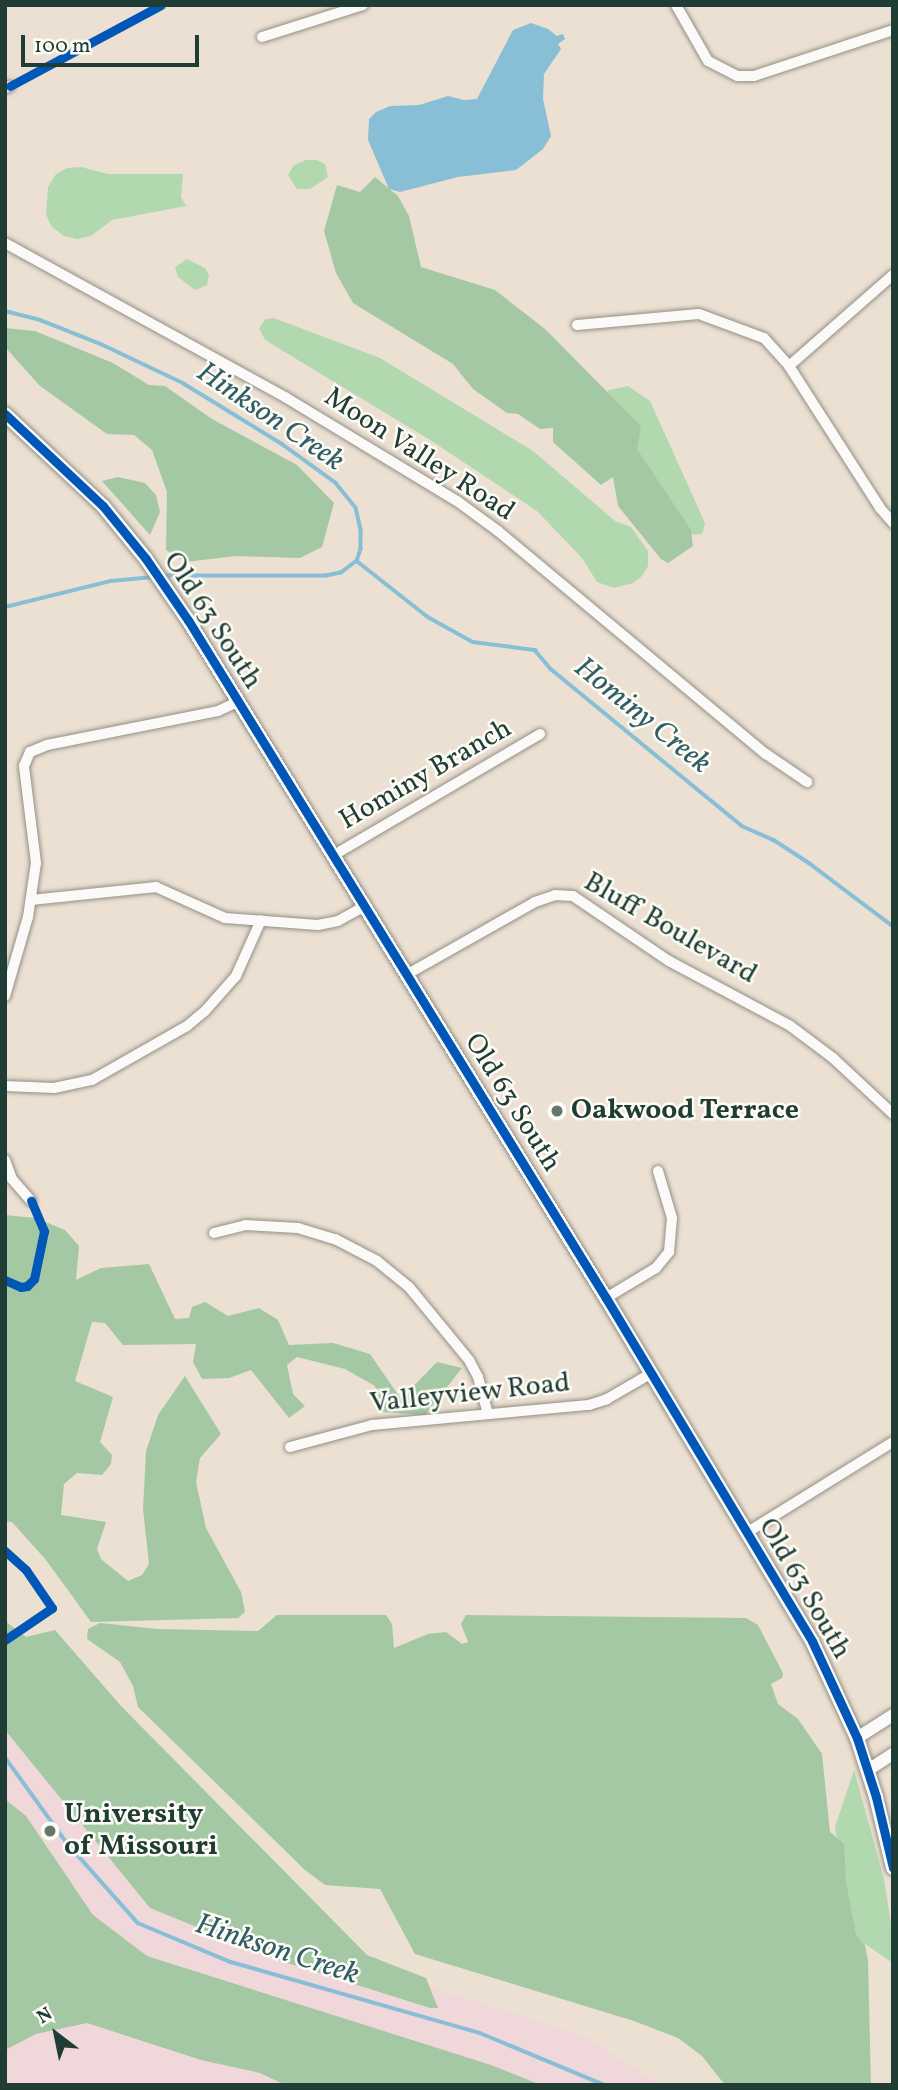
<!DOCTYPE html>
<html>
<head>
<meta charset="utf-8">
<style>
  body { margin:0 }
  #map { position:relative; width:898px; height:2090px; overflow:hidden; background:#ece0d2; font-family:Vollkorn,serif }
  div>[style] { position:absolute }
  .built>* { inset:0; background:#f0d7d9 }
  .green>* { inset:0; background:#b2d8af }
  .forest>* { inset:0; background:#a4c8a3 }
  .water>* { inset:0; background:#88bed6 }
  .stream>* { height:3.5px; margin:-1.75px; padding:0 1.75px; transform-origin:1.75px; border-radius:1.75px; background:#88bed6 }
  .roads { filter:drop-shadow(0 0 2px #919087) drop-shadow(0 0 2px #919087) }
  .minor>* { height:10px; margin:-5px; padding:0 5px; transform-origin:5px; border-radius:5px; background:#fcfaf8 }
  .tertiary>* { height:12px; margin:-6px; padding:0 6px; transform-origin:6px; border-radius:6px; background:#fcfaf8 }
  .secondary>* { height:14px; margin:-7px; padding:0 7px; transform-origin:7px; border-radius:7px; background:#fcfaf8 }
  .cycleway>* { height:9px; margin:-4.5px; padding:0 4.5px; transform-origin:4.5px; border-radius:4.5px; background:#0057b8 }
  .dots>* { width:19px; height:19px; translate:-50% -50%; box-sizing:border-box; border:4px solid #fdfcf7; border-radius:50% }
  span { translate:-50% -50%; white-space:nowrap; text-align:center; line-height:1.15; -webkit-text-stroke:5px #fdfcf7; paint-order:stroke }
  .street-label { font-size:28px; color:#1f3d34 }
  .poi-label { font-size:28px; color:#1f3d34; font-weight:700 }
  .left { translate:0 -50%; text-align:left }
  .water-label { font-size:30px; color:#325f65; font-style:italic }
  .frame { position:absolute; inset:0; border:7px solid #1f3d34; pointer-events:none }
  .north { position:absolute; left:21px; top:1999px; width:70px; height:70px; -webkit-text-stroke:5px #fdfcf7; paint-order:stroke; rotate:328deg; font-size:19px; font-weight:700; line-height:28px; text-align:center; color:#1f3d34 }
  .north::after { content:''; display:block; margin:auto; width:24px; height:32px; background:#1f3d34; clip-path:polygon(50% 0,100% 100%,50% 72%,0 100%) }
  .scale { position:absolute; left:21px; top:35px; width:178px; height:32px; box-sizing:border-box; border:4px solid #1f3d34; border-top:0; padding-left:9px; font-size:21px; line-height:24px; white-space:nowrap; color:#1f3d34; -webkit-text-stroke:5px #fdfcf7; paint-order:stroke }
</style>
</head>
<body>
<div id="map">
  <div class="built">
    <div style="clip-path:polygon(5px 1698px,152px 1899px,585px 2036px,661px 2085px,5px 2085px)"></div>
  </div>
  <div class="green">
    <div style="clip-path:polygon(306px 160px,317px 160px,325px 164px,328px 177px,310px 189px,297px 189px,288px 175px,293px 166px)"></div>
    <div style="clip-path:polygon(81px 167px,108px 174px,183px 174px,181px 197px,186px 206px,112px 220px,91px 236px,77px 239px,64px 236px,52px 227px,46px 215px,48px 187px,56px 174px,67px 168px)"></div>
    <div style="clip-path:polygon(187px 259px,205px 268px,209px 275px,207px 285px,195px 290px,178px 277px,175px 267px)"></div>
    <div style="clip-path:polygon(274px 318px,380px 358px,533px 451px,615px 521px,631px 527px,648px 551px,648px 566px,642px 576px,633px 583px,614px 588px,597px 582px,582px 558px,537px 511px,430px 440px,265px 340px,259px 328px,266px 319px)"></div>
    <div style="clip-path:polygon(628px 386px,650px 401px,705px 523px,702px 534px,694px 535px,688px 531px,602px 397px,609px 390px)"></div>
    <div style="clip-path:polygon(854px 1770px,884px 1879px,893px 1937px,893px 1963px,853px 1936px,835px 1827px)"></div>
  </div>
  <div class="forest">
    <div style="clip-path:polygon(375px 177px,398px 196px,409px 216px,421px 267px,495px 290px,545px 329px,641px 426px,637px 449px,691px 530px,693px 546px,668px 563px,661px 559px,618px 506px,613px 477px,601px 485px,553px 442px,553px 428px,540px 429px,518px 414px,507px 413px,473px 389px,453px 364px,353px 303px,336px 273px,324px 231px,337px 185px,360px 192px)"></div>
    <div style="clip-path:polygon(5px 328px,35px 331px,113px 363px,149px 385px,165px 386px,212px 419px,297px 465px,334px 503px,322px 547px,300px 558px,236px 556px,185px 562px,166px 550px,167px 492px,152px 450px,134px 435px,107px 434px,40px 386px,5px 347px)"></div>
    <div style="clip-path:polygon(118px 477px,145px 483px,156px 495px,160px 512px,150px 535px,102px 481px)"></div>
    <div style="clip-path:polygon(5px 1215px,36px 1218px,65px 1230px,79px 1246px,76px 1280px,101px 1268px,149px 1264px,175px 1319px,189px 1318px,192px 1307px,205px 1302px,228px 1316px,259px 1308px,278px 1320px,289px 1345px,333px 1343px,370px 1354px,401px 1399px,437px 1362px,462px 1368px,425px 1415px,382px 1412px,375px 1386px,345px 1369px,297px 1357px,287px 1365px,293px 1394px,305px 1406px,289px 1418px,251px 1370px,229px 1378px,202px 1379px,193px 1362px,196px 1344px,123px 1345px,105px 1323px,92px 1322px,75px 1381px,113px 1397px,100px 1442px,112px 1455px,111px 1464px,102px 1475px,77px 1473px,64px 1484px,61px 1515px,106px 1522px,97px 1549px,101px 1559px,128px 1581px,142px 1575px,149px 1564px,143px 1509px,146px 1451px,158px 1415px,185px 1376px,221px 1434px,200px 1458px,196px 1482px,206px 1528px,241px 1592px,245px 1612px,238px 1618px,91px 1622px,46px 1560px,12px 1522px,5px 1521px)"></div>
    <div style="clip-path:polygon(277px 1615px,386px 1615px,392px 1624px,394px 1648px,428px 1634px,446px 1632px,462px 1644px,468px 1642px,461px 1624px,466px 1615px,746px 1618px,758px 1625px,783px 1673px,782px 1678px,771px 1684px,778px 1704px,798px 1719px,822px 1754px,830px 1832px,844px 1844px,846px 1882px,856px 1935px,865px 1945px,868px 1960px,871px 2085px,725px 2085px,702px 2056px,678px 2038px,634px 2021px,415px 1954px,380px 1889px,325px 1885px,305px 1870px,138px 1707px,133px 1686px,120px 1662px,87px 1639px,88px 1629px,100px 1623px,158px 1629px,258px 1631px)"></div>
    <div style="clip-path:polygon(5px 1621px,26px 1637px,55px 1630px,121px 1706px,367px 1955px,426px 1978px,438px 2008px,430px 2008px,278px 1960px,150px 1908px,5px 1730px)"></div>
    <div style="clip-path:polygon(5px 1799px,26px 1816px,93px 1915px,147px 1956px,491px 2065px,541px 2085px,285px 2085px,260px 2073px,201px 2060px,87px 2023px,36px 2034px,5px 2050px)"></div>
  </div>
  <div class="water">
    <div style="clip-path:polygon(531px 23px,548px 29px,557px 36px,563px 34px,565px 39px,558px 44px,561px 49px,544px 74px,543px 99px,551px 136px,543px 149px,516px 170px,458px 177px,400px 192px,389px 189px,368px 140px,369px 119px,376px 112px,390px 106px,419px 105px,448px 96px,464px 100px,477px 99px,513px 30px)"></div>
  </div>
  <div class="stream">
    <div style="left:5px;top:311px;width:36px;rotate:14deg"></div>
    <div style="left:40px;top:320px;width:66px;rotate:21.5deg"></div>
    <div style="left:101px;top:344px;width:91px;rotate:25.4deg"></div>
    <div style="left:183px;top:383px;width:116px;rotate:31.6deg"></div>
    <div style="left:282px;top:444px;width:67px;rotate:35.8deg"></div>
    <div style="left:336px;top:483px;width:32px;rotate:51deg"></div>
    <div style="left:356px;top:508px;width:23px;rotate:77deg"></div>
    <div style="left:361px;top:530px;width:19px;rotate:90deg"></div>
    <div style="left:361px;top:549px;width:13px;rotate:108deg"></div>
    <div style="left:357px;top:561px;width:20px;rotate:143deg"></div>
    <div style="left:341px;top:573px;width:15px;rotate:169deg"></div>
    <div style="left:326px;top:576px;width:162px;rotate:180deg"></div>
    <div style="left:357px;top:561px;width:90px;rotate:38.3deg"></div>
    <div style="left:428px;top:617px;width:51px;rotate:29.1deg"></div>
    <div style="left:473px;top:642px;width:63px;rotate:7.4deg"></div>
    <div style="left:535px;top:650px;width:25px;rotate:50deg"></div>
    <div style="left:551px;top:669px;width:247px;rotate:39.4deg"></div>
    <div style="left:742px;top:826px;width:35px;rotate:24deg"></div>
    <div style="left:774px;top:840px;width:42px;rotate:33.3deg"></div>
    <div style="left:809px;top:863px;width:105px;rotate:36.9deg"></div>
    <div style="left:5px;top:607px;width:109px;rotate:-13.8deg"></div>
    <div style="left:111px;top:581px;width:42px;rotate:-5.4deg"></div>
    <div style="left:5px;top:1757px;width:106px;rotate:54.2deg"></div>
    <div style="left:67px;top:1843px;width:107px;rotate:48.4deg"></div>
    <div style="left:138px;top:1923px;width:101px;rotate:22.8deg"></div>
    <div style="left:231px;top:1962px;width:259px;rotate:15.9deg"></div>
    <div style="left:480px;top:2033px;width:135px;rotate:22.6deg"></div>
  </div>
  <div class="roads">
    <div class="minor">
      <div style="left:676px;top:5px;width:64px;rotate:60.3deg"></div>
      <div style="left:708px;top:61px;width:33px;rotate:27deg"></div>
      <div style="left:737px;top:76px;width:17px"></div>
      <div style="left:754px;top:76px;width:146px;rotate:-18.3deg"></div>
      <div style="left:262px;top:37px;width:106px;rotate:-17.6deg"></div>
      <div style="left:5px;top:88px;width:5px;rotate:-22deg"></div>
      <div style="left:5px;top:243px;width:320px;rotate:28.8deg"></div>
      <div style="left:285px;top:397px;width:201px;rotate:31.2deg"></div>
      <div style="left:457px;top:501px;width:51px;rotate:36.2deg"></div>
      <div style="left:498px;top:531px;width:349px;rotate:39.8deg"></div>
      <div style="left:766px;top:754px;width:50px;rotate:34.3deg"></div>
      <div style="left:577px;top:325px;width:122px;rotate:-5.2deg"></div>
      <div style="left:699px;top:314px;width:69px;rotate:20.3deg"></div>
      <div style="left:764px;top:338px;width:38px;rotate:48deg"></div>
      <div style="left:789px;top:366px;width:138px;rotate:-41.2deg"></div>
      <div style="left:789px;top:366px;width:169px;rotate:57.3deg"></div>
      <div style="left:880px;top:508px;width:20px;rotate:49deg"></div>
      <div style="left:334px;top:855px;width:239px;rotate:-30.4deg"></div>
      <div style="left:31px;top:900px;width:126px;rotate:-5.9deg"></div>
      <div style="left:156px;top:887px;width:76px;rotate:24.2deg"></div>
      <div style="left:225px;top:918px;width:93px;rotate:4.3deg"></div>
      <div style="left:318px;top:925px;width:20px;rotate:-11deg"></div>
      <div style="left:338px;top:921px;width:29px;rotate:-29deg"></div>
      <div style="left:406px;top:975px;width:148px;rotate:-29.5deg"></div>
      <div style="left:535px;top:902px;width:21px;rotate:-19deg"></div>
      <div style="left:555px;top:895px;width:18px;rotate:3deg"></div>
      <div style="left:573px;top:896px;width:116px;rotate:34.1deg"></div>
      <div style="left:669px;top:961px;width:136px;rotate:28.1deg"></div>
      <div style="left:789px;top:1025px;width:55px;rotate:36.9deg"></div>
      <div style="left:833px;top:1058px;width:82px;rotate:43deg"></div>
      <div style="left:5px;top:996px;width:82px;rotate:-73.8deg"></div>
      <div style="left:28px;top:917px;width:55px;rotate:-81.6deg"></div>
      <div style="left:36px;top:863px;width:98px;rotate:-97.1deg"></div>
      <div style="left:24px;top:766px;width:15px;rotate:-67deg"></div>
      <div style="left:30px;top:752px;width:18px;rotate:-22deg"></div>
      <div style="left:47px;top:745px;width:174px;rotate:-11.2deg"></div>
      <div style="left:218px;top:711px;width:21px;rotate:-25deg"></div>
      <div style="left:5px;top:1086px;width:49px;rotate:2.3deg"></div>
      <div style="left:54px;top:1088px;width:39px;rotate:-12deg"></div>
      <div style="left:92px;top:1080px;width:109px;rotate:-29.6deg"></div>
      <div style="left:187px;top:1026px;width:23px;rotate:-40deg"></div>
      <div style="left:205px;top:1011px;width:47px;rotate:-48.5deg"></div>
      <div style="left:236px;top:976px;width:61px;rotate:-65.9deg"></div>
      <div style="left:5px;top:1160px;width:20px;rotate:70deg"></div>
      <div style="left:12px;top:1179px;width:29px;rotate:49deg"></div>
      <div style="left:214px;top:1233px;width:32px;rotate:-14deg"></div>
      <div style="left:245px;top:1225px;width:53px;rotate:3.2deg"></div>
      <div style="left:298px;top:1228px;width:39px;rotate:17deg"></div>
      <div style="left:335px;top:1239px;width:47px;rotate:27.6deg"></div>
      <div style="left:377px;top:1261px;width:41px;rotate:39.1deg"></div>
      <div style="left:409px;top:1287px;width:94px;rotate:50.6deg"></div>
      <div style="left:469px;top:1360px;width:19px;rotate:62deg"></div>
      <div style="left:478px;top:1377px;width:38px;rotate:75deg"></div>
      <div style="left:606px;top:1298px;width:58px;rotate:-31deg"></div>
      <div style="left:656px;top:1268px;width:21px;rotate:-51deg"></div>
      <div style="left:669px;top:1252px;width:34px;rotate:-85deg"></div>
      <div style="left:672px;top:1218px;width:49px;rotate:-106.6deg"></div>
      <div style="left:290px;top:1447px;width:85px;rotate:-15deg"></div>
      <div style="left:372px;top:1425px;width:218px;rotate:-5.3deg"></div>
      <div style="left:589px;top:1405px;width:19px;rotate:-18deg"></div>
      <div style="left:607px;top:1399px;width:50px;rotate:-30.2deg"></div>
      <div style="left:746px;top:1533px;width:173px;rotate:-31.8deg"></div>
    </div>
    <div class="tertiary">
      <div style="left:857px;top:1738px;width:43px;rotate:-32.6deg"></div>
      <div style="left:868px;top:1770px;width:30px;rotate:-33deg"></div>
    </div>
    <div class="secondary">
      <div style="left:5px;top:414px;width:134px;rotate:43.2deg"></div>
      <div style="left:103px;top:506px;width:68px;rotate:50.9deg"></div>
      <div style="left:146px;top:559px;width:74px;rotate:55.5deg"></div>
      <div style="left:188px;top:620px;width:796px;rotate:58.35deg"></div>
      <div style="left:606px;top:1298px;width:400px;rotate:59deg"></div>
      <div style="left:812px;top:1641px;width:107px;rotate:65.1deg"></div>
      <div style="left:857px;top:1738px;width:62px;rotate:72.1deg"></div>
      <div style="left:876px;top:1797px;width:73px;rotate:76.5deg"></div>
    </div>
  </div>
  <div class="cycleway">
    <div style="left:10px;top:86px;width:171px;rotate:-28.2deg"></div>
    <div style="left:5px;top:414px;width:134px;rotate:43.2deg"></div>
    <div style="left:103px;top:506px;width:68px;rotate:50.9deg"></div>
    <div style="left:146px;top:559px;width:74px;rotate:55.5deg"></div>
    <div style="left:188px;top:620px;width:796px;rotate:58.35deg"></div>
    <div style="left:606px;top:1298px;width:400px;rotate:59deg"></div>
    <div style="left:812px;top:1641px;width:107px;rotate:65.1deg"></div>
    <div style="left:857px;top:1738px;width:62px;rotate:72.1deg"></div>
    <div style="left:876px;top:1797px;width:73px;rotate:76.5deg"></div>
    <div style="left:5px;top:1280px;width:17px;rotate:24deg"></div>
    <div style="left:21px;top:1287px;width:6px;rotate:-9deg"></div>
    <div style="left:27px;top:1286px;width:10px;rotate:-45deg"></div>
    <div style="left:34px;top:1279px;width:49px;rotate:-78.2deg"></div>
    <div style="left:44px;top:1231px;width:33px;rotate:-113deg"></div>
    <div style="left:5px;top:1551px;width:28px;rotate:42deg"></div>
    <div style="left:26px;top:1570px;width:46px;rotate:55.6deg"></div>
    <div style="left:52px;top:1608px;width:57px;rotate:145.8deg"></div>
  </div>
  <div class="dots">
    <div style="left:557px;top:1111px;background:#67766b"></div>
    <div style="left:50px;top:1831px;background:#67766b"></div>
  </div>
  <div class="street-label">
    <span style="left:419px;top:455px;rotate:33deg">Moon Valley Road</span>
    <span style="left:212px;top:621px;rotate:57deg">Old 63 South</span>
    <span style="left:426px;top:775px;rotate:-30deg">Hominy Branch</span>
    <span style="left:670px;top:929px;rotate:30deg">Bluff Boulevard</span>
    <span style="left:512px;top:1103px;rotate:58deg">Old 63 South</span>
    <span style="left:470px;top:1394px;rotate:-6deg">Valleyview Road</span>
    <span style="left:804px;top:1589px;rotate:60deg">Old 63 South</span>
  </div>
  <div class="poi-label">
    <span class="left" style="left:571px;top:1111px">Oakwood Terrace</span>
    <span class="left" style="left:64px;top:1831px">University<br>of Missouri</span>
  </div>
  <div class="water-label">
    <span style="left:270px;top:417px;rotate:34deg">Hinkson Creek</span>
    <span style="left:642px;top:716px;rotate:39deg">Hominy Creek</span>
    <span style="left:277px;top:1950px;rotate:18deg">Hinkson Creek</span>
  </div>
  <div class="frame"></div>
  <div class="north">N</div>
  <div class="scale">100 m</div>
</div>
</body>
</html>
